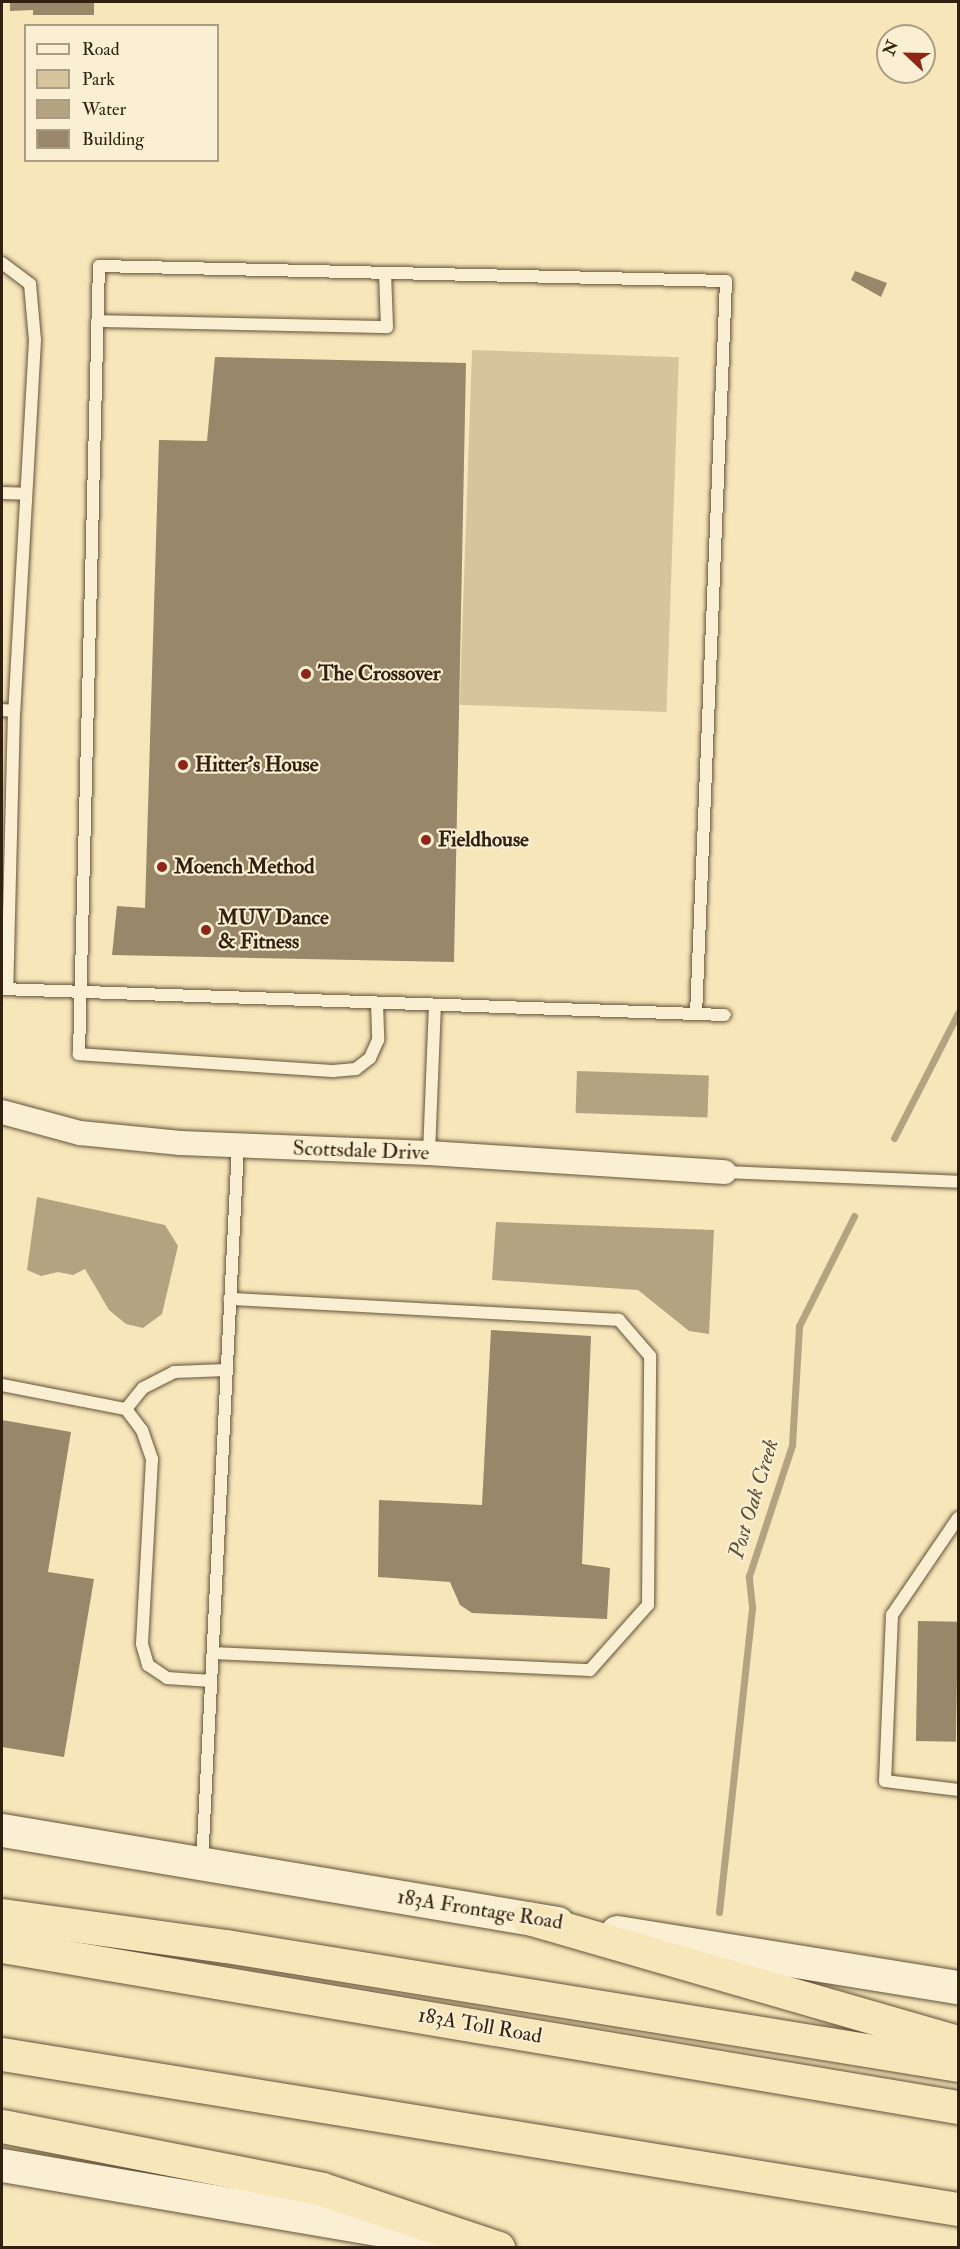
<!DOCTYPE html>
<html>
<head>
<meta charset="utf-8">
<style>
  body { margin:0 }
  #map { position:relative; width:960px; height:2249px; overflow:hidden; background:#f7e6b9; font-family:"IM FELL Double Pica",serif }
  div>[style] { position:absolute }
  .green>* { inset:0; background:#d6c59c; transform-origin:0 0 }
  .water>* { inset:0; background:#b4a380; transform-origin:0 0 }
  .stream>* { height:7px; margin:-3.5px; padding:0 3.5px; transform-origin:3.5px; border-radius:3.5px; background:#b4a380 }
  .building>* { inset:0; background:#988768; transform-origin:0 0 }
  .roads { filter:drop-shadow(0 0 2px #63523a) drop-shadow(0 0 2px #63523a) }
  .service>* { height:12px; margin:-6px; padding:0 6px; transform-origin:6px; border-radius:6px; background:#faefd2 }
  .minor>* { height:24px; margin:-12px; padding:0 12px; transform-origin:12px; border-radius:12px; background:#faefd2 }
  .secondary>* { height:33px; margin:-16.5px; padding:0 16.5px; transform-origin:16.5px; border-radius:16.5px; background:#faefd2 }
  .motorway>* { height:33px; margin:-16.5px; padding:0 16.5px; transform-origin:16.5px; border-radius:16.5px; background:#f7e6b9 }
  .dots>* { width:16px; height:16px; translate:-50% -50%; box-sizing:border-box; border:3px solid #faefd2; border-radius:50% }
  span { translate:-50% -50%; white-space:nowrap; text-align:center; line-height:1.15; -webkit-text-stroke:4.5px #faefd2; paint-order:stroke }
  .poi-label { font-size:21px; color:#322110; font-weight:700 }
  .left { translate:0 -50%; text-align:left }
  .street-label { font-size:21px; color:#322110 }
  .water-label { font-size:22px; color:#604e37; font-style:italic }
  .frame { position:absolute; inset:0; border:3px solid #322110; pointer-events:none }
  .legend { position:absolute; left:24px; top:24px; width:195px; height:138px; box-sizing:border-box; background:#faefd2; border:2px solid #aa9d84; margin:0; padding:8px 10px; list-style:none; font-size:18px; color:#322110 }
  .legend li { display:flex; align-items:center; gap:12px; height:30px }
  .legend b { width:30px; border:2px solid #aa9d84 }
  .north { position:absolute; left:876px; top:24px; width:60px; height:60px; box-sizing:border-box; background:#faefd2; border:2px solid #aa9d84; border-radius:50%; rotate:292deg; font-size:16px; font-weight:700; line-height:24px; text-align:center; color:#322110 }
  .north::after { content:''; display:block; margin:auto; width:21px; height:27px; background:#8f2418; clip-path:polygon(50% 0,100% 100%,50% 72%,0 100%) }
</style>
</head>
<body>
<div id="map">
  <div class="green">
    <div style="left:472px;top:350px;width:207px;height:355px;rotate:2deg"></div>
  </div>
  <div class="water">
    <div style="left:577px;top:1071px;width:132px;height:42px;rotate:2deg"></div>
    <div style="clip-path:polygon(37px 1197px,165px 1225px,178px 1246px,162px 1314px,143px 1328px,126px 1324px,109px 1310px,85px 1269px,73px 1275px,58px 1272px,41px 1276px,27px 1270px)"></div>
    <div style="clip-path:polygon(496px 1222px,714px 1230px,709px 1334px,689px 1331px,638px 1290px,492px 1280px)"></div>
  </div>
  <div class="stream">
    <div style="left:894px;top:1138px;width:140px;rotate:-62.9deg"></div>
    <div style="left:719px;top:1912px;width:307px;rotate:-83.8deg"></div>
    <div style="left:752px;top:1607px;width:31px;rotate:-96deg"></div>
    <div style="left:749px;top:1576px;width:138px;rotate:-71.8deg"></div>
    <div style="left:792px;top:1445px;width:119px;rotate:-86.6deg"></div>
    <div style="left:799px;top:1326px;width:123px;rotate:-63.4deg"></div>
  </div>
  <div class="building">
    <div style="clip-path:polygon(10px 2px,94px 2px,94px 15px,33px 15px,33px 10px,10px 11px)"></div>
    <div style="clip-path:polygon(855px 271px,887px 283px,881px 297px,851px 280px)"></div>
    <div style="clip-path:polygon(215px 357px,466px 363px,454px 962px,112px 955px,117px 906px,145px 908px,159px 440px,207px 441px)"></div>
    <div style="clip-path:polygon(491px 1330px,591px 1336px,582px 1564px,610px 1568px,607px 1619px,472px 1613px,460px 1605px,450px 1582px,378px 1577px,379px 1500px,482px 1505px)"></div>
    <div style="clip-path:polygon(2px 1420px,71px 1432px,48px 1572px,94px 1579px,64px 1757px,2px 1747px)"></div>
    <div style="left:918px;top:1621px;width:40px;height:120px;rotate:1deg"></div>
  </div>
  <div class="roads">
    <div class="service">
      <div style="left:2px;top:263px;width:35px;rotate:37deg"></div>
      <div style="left:30px;top:284px;width:56px;rotate:84.9deg"></div>
      <div style="left:35px;top:340px;width:372px;rotate:93.2deg"></div>
      <div style="left:97px;top:321px;width:290px;rotate:1.2deg"></div>
      <div style="left:387px;top:327px;width:54px;rotate:-92.1deg"></div>
      <div style="left:2px;top:493px;width:24px;rotate:2deg"></div>
      <div style="left:2px;top:710px;width:12px;rotate:5deg"></div>
      <div style="left:14px;top:711px;width:278px;rotate:91.4deg"></div>
      <div style="left:2px;top:989px;width:723px;rotate:2.06deg"></div>
      <div style="left:377px;top:1003px;width:37px;rotate:88deg"></div>
      <div style="left:378px;top:1040px;width:20px;rotate:114deg"></div>
      <div style="left:370px;top:1058px;width:18px;rotate:142deg"></div>
      <div style="left:356px;top:1069px;width:23px;rotate:175deg"></div>
      <div style="left:333px;top:1071px;width:255px;rotate:-176.2deg"></div>
      <div style="left:79px;top:1054px;width:788px;rotate:-88.55deg"></div>
      <div style="left:99px;top:266px;width:627px;rotate:1.37deg"></div>
      <div style="left:726px;top:281px;width:734px;rotate:92.34deg"></div>
      <div style="left:429px;top:1153px;width:148px;rotate:-87.7deg"></div>
      <div style="left:724px;top:1172px;width:234px;rotate:2.4deg"></div>
      <div style="left:2px;top:1385px;width:126px;rotate:11deg"></div>
      <div style="left:126px;top:1409px;width:27px;rotate:-51deg"></div>
      <div style="left:143px;top:1388px;width:35px;rotate:-27deg"></div>
      <div style="left:174px;top:1372px;width:53px;rotate:-2.2deg"></div>
      <div style="left:126px;top:1409px;width:26px;rotate:53deg"></div>
      <div style="left:142px;top:1430px;width:31px;rotate:71deg"></div>
      <div style="left:152px;top:1459px;width:185px;rotate:93.1deg"></div>
      <div style="left:142px;top:1644px;width:22px;rotate:74deg"></div>
      <div style="left:148px;top:1665px;width:23px;rotate:34deg"></div>
      <div style="left:167px;top:1678px;width:44px;rotate:3.9deg"></div>
      <div style="left:958px;top:1518px;width:117px;rotate:124.2deg"></div>
      <div style="left:892px;top:1615px;width:166px;rotate:92.4deg"></div>
      <div style="left:885px;top:1781px;width:74px;rotate:7deg"></div>
      <div style="left:213px;top:1653px;width:377px;rotate:2.6deg"></div>
      <div style="left:590px;top:1670px;width:87px;rotate:-48.3deg"></div>
      <div style="left:648px;top:1605px;width:249px;rotate:-89.5deg"></div>
      <div style="left:650px;top:1356px;width:48px;rotate:-130.7deg"></div>
      <div style="left:619px;top:1320px;width:390px;rotate:-176.9deg"></div>
      <div style="left:202px;top:1864px;width:719px;rotate:-87.13deg"></div>
    </div>
    <div class="minor">
      <div style="left:2px;top:1112px;width:81px;rotate:15.1deg"></div>
      <div style="left:80px;top:1133px;width:101px;rotate:5.7deg"></div>
      <div style="left:181px;top:1143px;width:248px;rotate:2.3deg"></div>
      <div style="left:429px;top:1153px;width:296px;rotate:3.7deg"></div>
    </div>
    <div class="secondary">
      <div style="left:2px;top:1830px;width:563px;rotate:9.51deg"></div>
      <div style="left:617px;top:1932px;width:345px;rotate:9.2deg"></div>
      <div style="left:2px;top:2165px;width:450px;rotate:9.7deg"></div>
    </div>
    <div class="motorway">
      <div style="left:2px;top:1915px;width:226px;rotate:7.9deg"></div>
      <div style="left:226px;top:1946px;width:742px;rotate:9.23deg"></div>
      <div style="left:528px;top:1918px;width:448px;rotate:16.1deg"></div>
      <div style="left:2px;top:1946px;width:969px;rotate:9.56deg"></div>
      <div style="left:2px;top:2054px;width:968px;rotate:9.21deg"></div>
      <div style="left:2px;top:2126px;width:326px;rotate:11.1deg"></div>
      <div style="left:322px;top:2189px;width:186px;rotate:18.5deg"></div>
    </div>
  </div>
  <div class="dots">
    <div style="left:306px;top:674px;background:#8f2418"></div>
    <div style="left:183px;top:765px;background:#8f2418"></div>
    <div style="left:426px;top:840px;background:#8f2418"></div>
    <div style="left:162px;top:867px;background:#8f2418"></div>
    <div style="left:206px;top:930px;background:#8f2418"></div>
  </div>
  <div class="poi-label">
    <span class="left" style="left:318px;top:674px">The Crossover</span>
    <span class="left" style="left:195px;top:765px">Hitter's House</span>
    <span class="left" style="left:438px;top:840px">Fieldhouse</span>
    <span class="left" style="left:174px;top:867px">Moench Method</span>
    <span class="left" style="left:218px;top:930px">MUV Dance<br>&amp; Fitness</span>
  </div>
  <div class="street-label">
    <span style="left:361px;top:1151px;rotate:2deg">Scottsdale Drive</span>
    <span style="left:480px;top:1910px;rotate:9deg">183A Frontage Road</span>
    <span style="left:480px;top:2026px;rotate:10deg">183A Toll Road</span>
  </div>
  <div class="water-label">
    <span style="left:754px;top:1499px;rotate:-73deg">Post Oak Creek</span>
  </div>
  <div class="frame"></div>
  <ul class="legend">
  <li><b style="height:8px;background:#faefd2"></b>Road</li>
  <li><b style="height:16px;background:#d6c59c"></b>Park</li>
  <li><b style="height:16px;background:#b4a380"></b>Water</li>
  <li><b style="height:16px;background:#988768"></b>Building</li>
  </ul>
  <div class="north">N</div>
</div>
</body>
</html>
